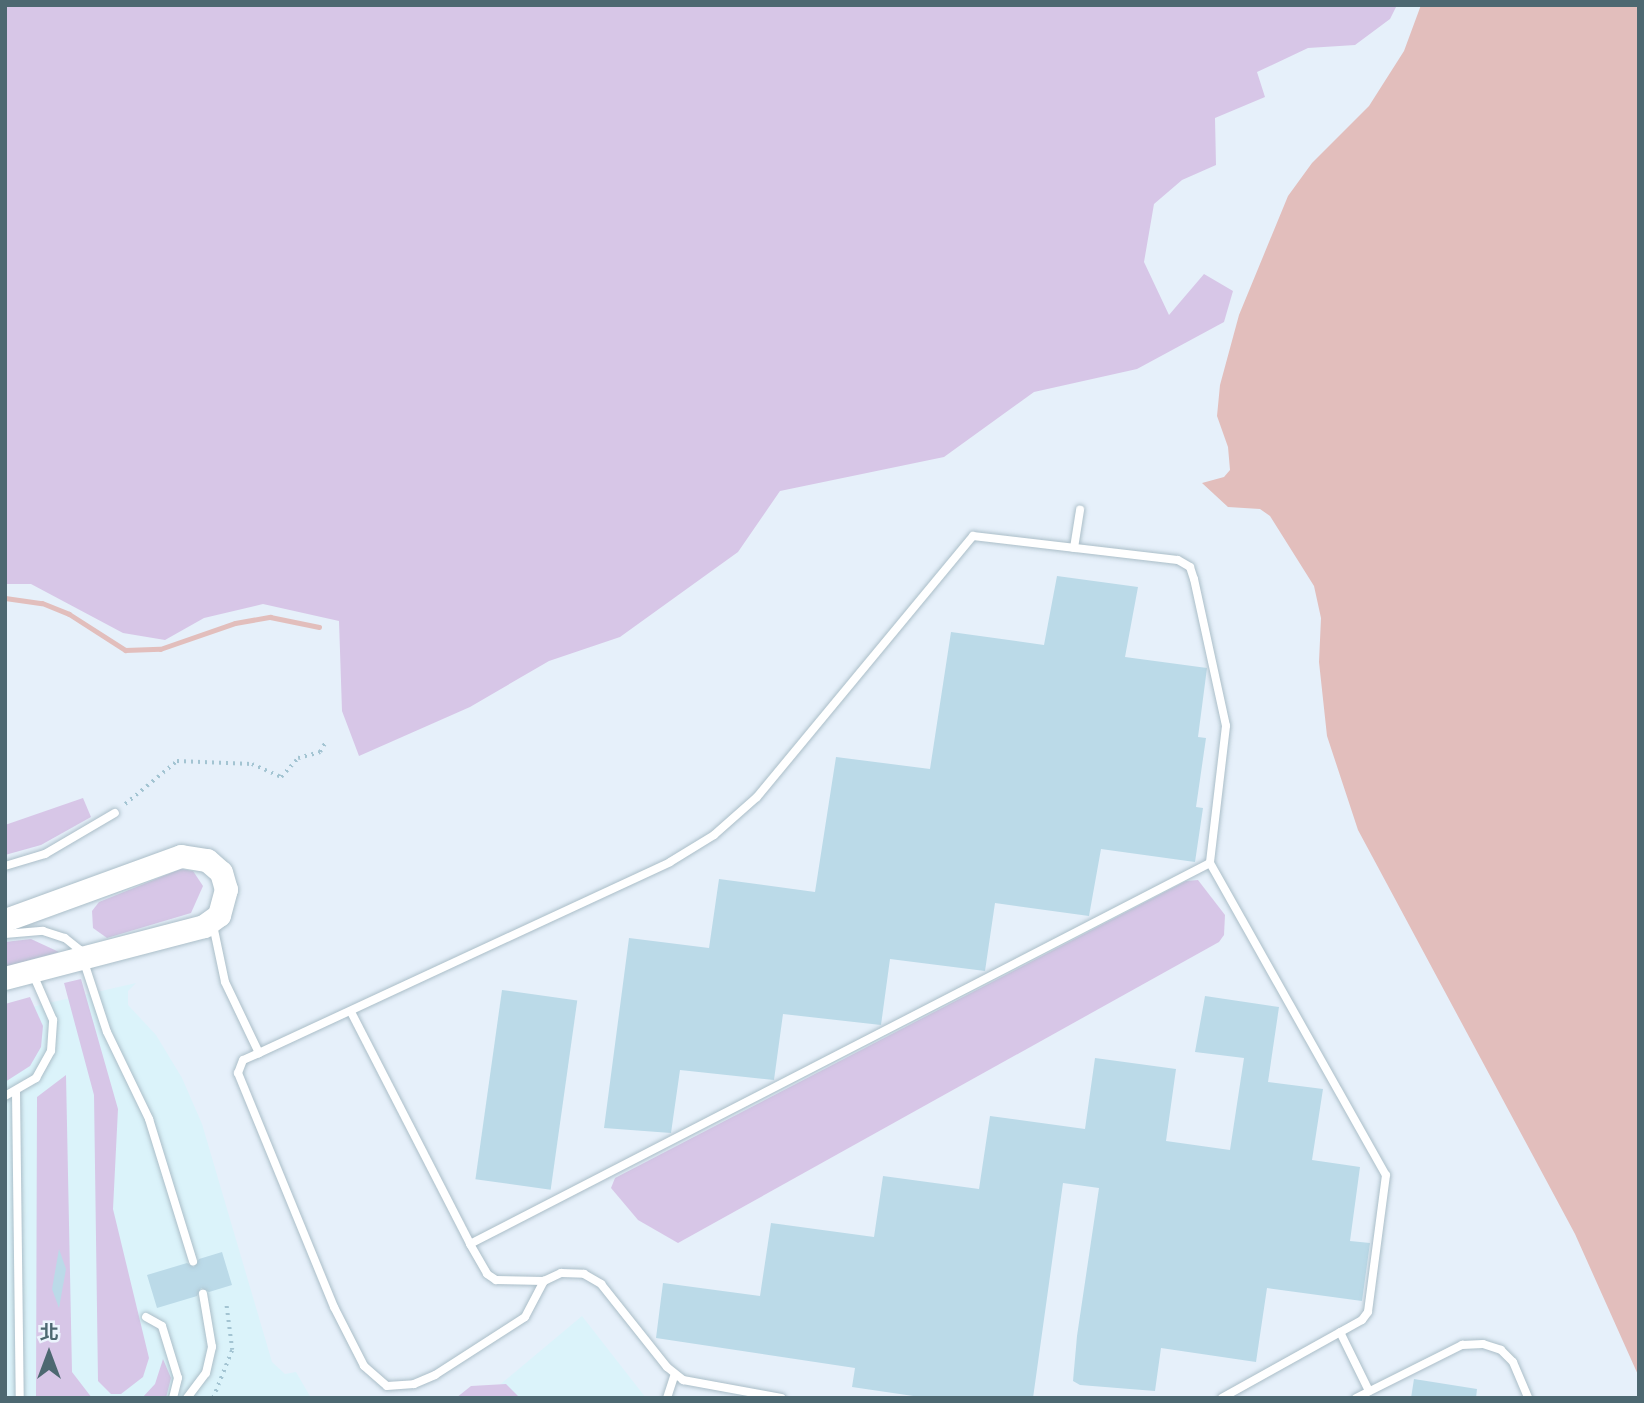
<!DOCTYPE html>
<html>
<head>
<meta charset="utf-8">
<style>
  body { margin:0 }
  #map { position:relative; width:1644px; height:1403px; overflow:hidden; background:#e6f0fa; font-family:"Space Grotesk","Noto Sans TC",sans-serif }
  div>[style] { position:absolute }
  .commercial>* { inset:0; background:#dbf3fa }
  .green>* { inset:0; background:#d7c6e7 }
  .water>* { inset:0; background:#e2bebc }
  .stream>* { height:5px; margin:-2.5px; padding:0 2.5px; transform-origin:2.5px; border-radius:2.5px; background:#e2bebc }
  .building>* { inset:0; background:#bbdae8; transform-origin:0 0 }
  .path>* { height:3.5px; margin-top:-1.75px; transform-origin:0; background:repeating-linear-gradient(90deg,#a3c4d2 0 2px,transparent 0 7px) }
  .roads { filter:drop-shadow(0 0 2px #abbec8) drop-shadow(0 0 2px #abbec8) }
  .service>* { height:8px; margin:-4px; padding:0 4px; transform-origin:4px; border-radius:4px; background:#fff }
  .secondary>* { height:23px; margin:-11.5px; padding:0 11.5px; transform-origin:11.5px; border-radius:11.5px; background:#fff }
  span { translate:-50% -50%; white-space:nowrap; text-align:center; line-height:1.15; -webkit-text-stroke:5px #ecf4fd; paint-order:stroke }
  .frame { position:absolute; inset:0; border:7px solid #4d6871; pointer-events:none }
  .north { position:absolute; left:14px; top:1319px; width:70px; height:70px; -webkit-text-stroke:5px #ecf4fd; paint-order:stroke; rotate:0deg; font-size:19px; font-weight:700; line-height:28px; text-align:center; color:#4d6871 }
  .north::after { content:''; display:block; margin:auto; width:24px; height:32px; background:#4d6871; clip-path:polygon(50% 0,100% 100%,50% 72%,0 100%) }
</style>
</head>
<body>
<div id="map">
  <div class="commercial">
    <div style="clip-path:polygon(136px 983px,128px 991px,128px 1005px,156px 1035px,182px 1078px,202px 1124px,272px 1362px,285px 1374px,296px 1372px,311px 1398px,5px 1398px,5px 1013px)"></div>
    <div style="clip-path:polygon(582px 1316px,646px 1398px,484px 1398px)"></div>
  </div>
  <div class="green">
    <div style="clip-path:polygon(5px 5px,1397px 5px,1390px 19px,1355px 45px,1308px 48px,1257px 72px,1265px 97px,1215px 118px,1216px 165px,1182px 180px,1154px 204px,1144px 262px,1169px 315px,1204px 274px,1233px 291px,1224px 322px,1137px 369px,1034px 392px,944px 457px,780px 491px,738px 552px,620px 637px,549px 661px,470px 707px,359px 756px,342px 711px,339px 621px,263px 604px,204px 618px,165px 640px,123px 633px,31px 584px,5px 584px)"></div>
    <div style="clip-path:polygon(83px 798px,91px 817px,41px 845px,5px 855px,5px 825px)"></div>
    <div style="clip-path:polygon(181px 869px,193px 871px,203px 886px,191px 913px,107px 938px,93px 928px,92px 911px,99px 902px)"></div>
    <div style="clip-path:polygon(1198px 880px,1225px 915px,1224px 935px,1219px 942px,678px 1243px,638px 1220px,611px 1188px,615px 1178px,1186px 881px)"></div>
    <div style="clip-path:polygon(31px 939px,59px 952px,5px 967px,5px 942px)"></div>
    <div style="clip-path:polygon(81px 979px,118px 1109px,113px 1209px,149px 1358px,143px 1377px,121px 1394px,111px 1394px,98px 1381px,94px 1095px,64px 983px)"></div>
    <div style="clip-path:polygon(30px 997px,43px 1026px,41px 1047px,30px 1066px,5px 1082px,5px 1004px)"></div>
    <div style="clip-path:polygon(66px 1075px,72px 1372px,92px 1398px,36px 1398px,37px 1097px)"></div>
    <div style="clip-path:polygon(163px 1359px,171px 1378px,166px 1398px,142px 1398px,155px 1384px)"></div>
    <div style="clip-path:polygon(506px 1384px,520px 1398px,456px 1398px,471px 1386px)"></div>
  </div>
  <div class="water">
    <div style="clip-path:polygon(1421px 5px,1639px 5px,1639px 1377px,1575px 1234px,1358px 830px,1327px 736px,1319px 662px,1321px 618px,1314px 586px,1270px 516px,1260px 509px,1228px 507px,1202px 483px,1224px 477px,1230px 470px,1228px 447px,1217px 416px,1220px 385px,1239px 315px,1288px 196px,1312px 163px,1369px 106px,1404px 51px)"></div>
  </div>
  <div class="stream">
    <div style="left:5px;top:598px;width:37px;rotate:8deg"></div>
    <div style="left:42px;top:603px;width:29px;rotate:22deg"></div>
    <div style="left:69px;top:614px;width:67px;rotate:32.7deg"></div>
    <div style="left:125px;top:650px;width:35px;rotate:-2deg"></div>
    <div style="left:160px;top:649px;width:79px;rotate:-19.1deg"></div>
    <div style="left:235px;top:623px;width:36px;rotate:-10deg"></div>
    <div style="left:270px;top:617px;width:50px;rotate:11.5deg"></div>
  </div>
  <div class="building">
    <div style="clip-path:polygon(1057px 576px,1138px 587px,1125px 657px,1207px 668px,1198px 737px,1206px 738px,1196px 807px,1203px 808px,1195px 862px,1101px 849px,1089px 916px,995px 903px,985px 971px,890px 959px,881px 1025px,783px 1014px,774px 1080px,680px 1070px,671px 1133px,604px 1128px,629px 938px,709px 948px,719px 879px,815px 892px,836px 757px,930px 769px,951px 632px,1044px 645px)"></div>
    <div style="left:502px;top:990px;width:76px;height:191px;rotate:8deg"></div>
    <div style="clip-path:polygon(1205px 996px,1279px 1007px,1268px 1082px,1323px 1089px,1312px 1160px,1360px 1167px,1350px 1241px,1370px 1243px,1362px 1301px,1267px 1288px,1256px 1362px,1161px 1348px,1155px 1391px,1080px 1385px,1073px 1381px,1077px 1336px,1099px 1188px,1063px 1183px,1033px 1398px,927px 1398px,852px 1387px,855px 1368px,656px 1338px,663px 1283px,760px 1296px,771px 1223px,874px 1237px,883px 1176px,979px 1189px,990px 1116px,1085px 1129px,1095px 1058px,1176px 1069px,1166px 1141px,1230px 1150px,1244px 1058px,1195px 1052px)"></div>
    <div style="clip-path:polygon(59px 1249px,66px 1269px,59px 1308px,52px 1289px)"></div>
    <div style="clip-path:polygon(222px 1252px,232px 1285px,209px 1292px,201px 1288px,197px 1296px,157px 1308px,147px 1275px,187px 1263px,194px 1267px,199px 1259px)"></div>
    <div style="clip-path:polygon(1414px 1379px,1477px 1389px,1476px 1398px,1411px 1398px)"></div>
  </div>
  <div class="path">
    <div style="left:125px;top:804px;width:67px;rotate:-39.6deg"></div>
    <div style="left:177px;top:761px;width:75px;rotate:2.3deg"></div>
    <div style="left:252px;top:764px;width:32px;rotate:24deg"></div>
    <div style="left:281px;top:777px;width:25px;rotate:-48deg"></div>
    <div style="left:298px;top:758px;width:23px;rotate:-15deg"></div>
    <div style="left:320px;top:752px;width:13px;rotate:-61deg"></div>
    <div style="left:213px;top:1398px;width:52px;rotate:-68.4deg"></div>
    <div style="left:232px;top:1350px;width:47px;rotate:-97.3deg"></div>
  </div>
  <div class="roads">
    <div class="service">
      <div style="left:1074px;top:548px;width:39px;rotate:-81deg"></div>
      <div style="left:5px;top:866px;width:42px;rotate:-16.7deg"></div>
      <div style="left:45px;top:854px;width:81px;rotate:-30.4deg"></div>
      <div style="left:213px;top:925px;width:58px;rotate:78.1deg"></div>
      <div style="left:225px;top:982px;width:79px;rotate:64.4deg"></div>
      <div style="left:259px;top:1053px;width:17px;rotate:156deg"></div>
      <div style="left:243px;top:1060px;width:14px;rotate:111deg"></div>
      <div style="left:238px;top:1073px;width:253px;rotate:67.7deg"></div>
      <div style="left:334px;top:1307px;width:66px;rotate:63deg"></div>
      <div style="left:364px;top:1366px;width:30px;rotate:41deg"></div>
      <div style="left:387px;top:1386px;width:27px;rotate:-4deg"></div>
      <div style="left:414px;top:1384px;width:23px;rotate:-23deg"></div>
      <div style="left:435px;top:1375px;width:107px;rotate:-32.8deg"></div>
      <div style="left:525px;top:1317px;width:41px;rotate:-62.2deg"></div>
      <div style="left:544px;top:1281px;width:19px;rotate:-25deg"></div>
      <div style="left:561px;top:1273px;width:23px;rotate:2deg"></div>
      <div style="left:584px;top:1274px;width:20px;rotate:30deg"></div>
      <div style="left:601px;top:1284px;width:106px;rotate:51.5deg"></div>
      <div style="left:667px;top:1367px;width:21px;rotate:39deg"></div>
      <div style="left:683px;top:1380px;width:100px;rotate:10.4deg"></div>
      <div style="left:5px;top:934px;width:38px;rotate:-5deg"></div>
      <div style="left:43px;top:931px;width:23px;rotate:18deg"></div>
      <div style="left:65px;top:938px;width:19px;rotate:39deg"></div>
      <div style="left:80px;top:950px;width:86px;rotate:71.8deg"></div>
      <div style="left:107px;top:1032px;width:97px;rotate:64.2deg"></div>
      <div style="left:149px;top:1119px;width:149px;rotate:72.8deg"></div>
      <div style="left:351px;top:1012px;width:261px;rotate:62.8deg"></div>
      <div style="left:470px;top:1244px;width:832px;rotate:-27.24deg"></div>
      <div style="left:259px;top:1053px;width:453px;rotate:-24.9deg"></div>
      <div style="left:670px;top:862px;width:52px;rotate:-31.5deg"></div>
      <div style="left:714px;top:835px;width:57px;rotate:-41.5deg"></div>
      <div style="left:757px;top:797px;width:339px;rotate:-50.4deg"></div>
      <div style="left:973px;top:536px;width:206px;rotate:6.7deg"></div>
      <div style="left:1178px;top:560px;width:14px;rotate:30deg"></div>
      <div style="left:1190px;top:567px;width:13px;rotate:72deg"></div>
      <div style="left:1194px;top:579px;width:150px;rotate:77.7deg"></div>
      <div style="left:1226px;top:726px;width:138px;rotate:96.7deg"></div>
      <div style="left:1210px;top:863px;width:358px;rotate:60.6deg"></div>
      <div style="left:1386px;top:1175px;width:138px;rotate:97.5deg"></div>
      <div style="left:1368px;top:1312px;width:10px;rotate:127deg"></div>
      <div style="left:1362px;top:1320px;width:160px;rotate:150.9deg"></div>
      <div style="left:16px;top:1092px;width:306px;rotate:89.3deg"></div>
      <div style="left:5px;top:1096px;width:36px;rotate:-30deg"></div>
      <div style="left:36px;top:1078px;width:31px;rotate:-61deg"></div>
      <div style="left:51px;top:1051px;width:31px;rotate:-86deg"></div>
      <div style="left:53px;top:1020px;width:52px;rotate:-113.6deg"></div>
      <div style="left:470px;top:1244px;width:34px;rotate:60deg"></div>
      <div style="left:487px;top:1274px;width:11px;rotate:34deg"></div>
      <div style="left:496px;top:1280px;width:48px;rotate:1.2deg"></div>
      <div style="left:146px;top:1317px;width:18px;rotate:29deg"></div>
      <div style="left:162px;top:1326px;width:54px;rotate:72.9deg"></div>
      <div style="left:178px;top:1378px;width:21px;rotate:104deg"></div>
      <div style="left:1340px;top:1332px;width:66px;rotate:63.8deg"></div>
      <div style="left:187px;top:1398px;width:31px;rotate:-53deg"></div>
      <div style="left:206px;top:1373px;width:27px;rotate:-77deg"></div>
      <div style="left:212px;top:1347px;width:54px;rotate:-99.6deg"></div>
      <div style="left:667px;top:1398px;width:25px;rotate:-72deg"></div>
      <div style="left:1356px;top:1398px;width:119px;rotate:-26.6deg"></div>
      <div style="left:1462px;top:1345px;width:21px;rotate:-3deg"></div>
      <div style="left:1483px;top:1344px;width:19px;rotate:18deg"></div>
      <div style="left:1501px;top:1350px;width:17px;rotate:45deg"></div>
      <div style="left:1513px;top:1362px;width:39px;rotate:67deg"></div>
    </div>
    <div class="secondary">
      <div style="left:5px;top:920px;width:187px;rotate:-20deg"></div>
      <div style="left:181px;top:856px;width:26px;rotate:9deg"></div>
      <div style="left:207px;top:860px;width:18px;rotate:41deg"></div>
      <div style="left:221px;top:872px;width:18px;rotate:74deg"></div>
      <div style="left:226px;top:889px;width:27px;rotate:105deg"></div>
      <div style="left:219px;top:915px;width:19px;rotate:144deg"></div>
      <div style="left:204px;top:926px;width:206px;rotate:165.4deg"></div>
    </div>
  </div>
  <div class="frame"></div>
  <div class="north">北</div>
</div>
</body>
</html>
